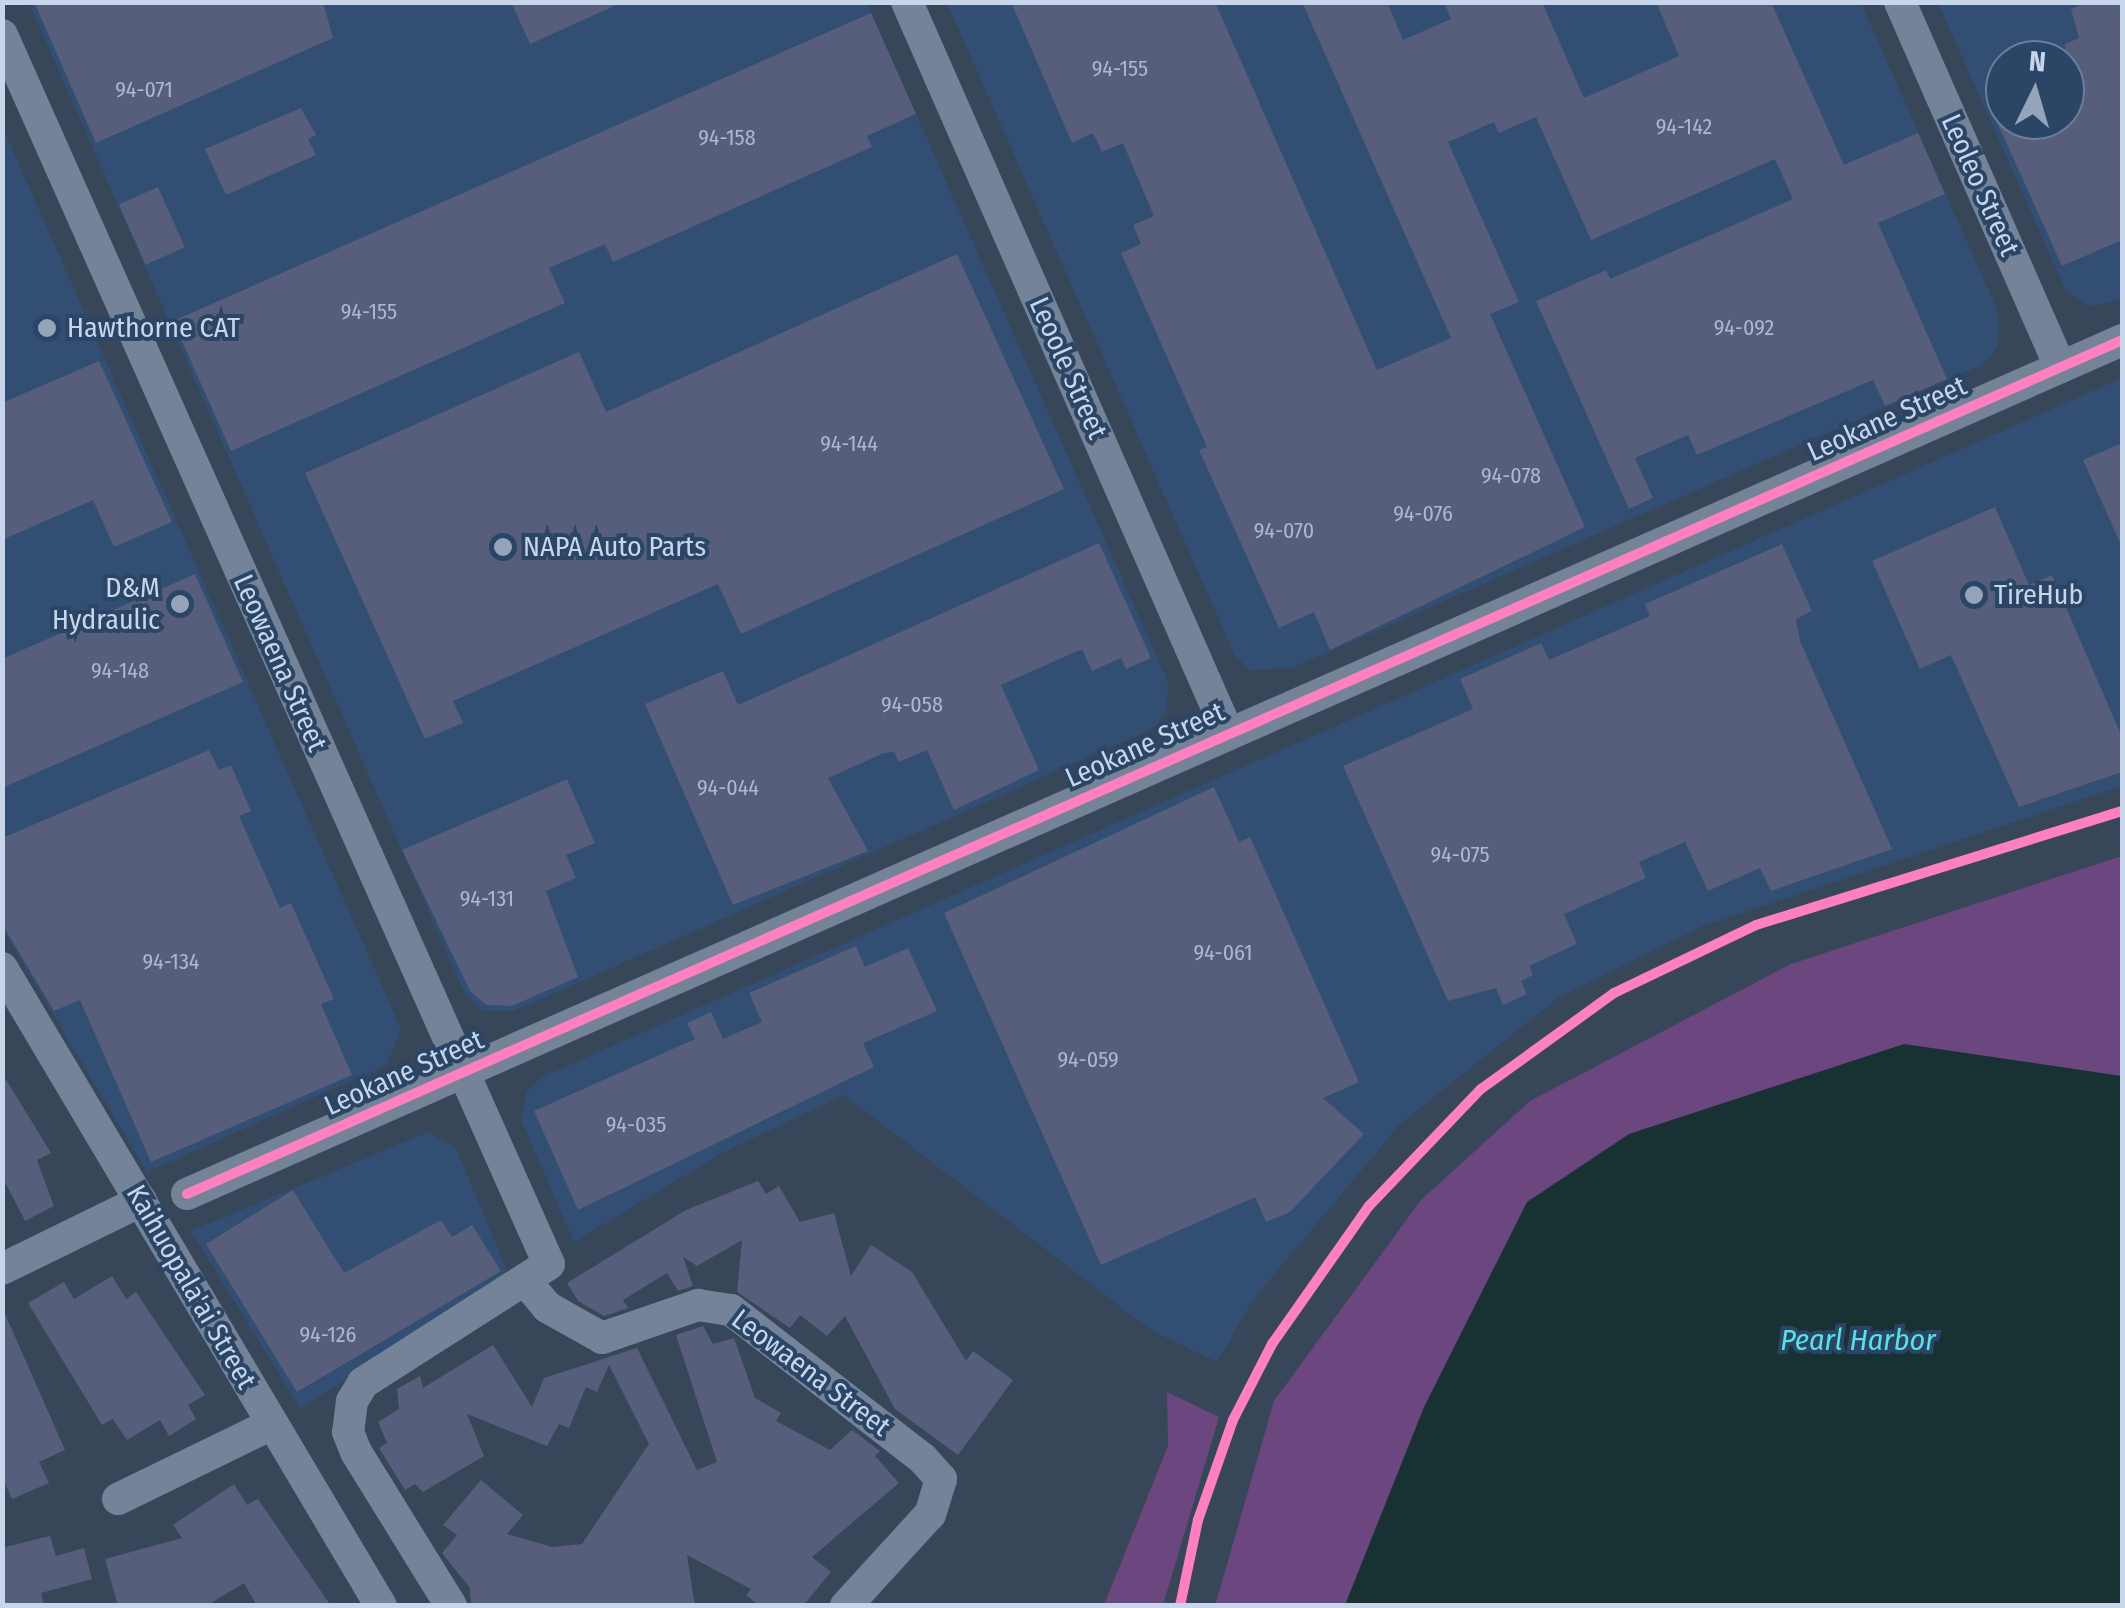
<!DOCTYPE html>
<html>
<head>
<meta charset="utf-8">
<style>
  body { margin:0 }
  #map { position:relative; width:2125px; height:1608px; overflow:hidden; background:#384659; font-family:"Fira Sans Condensed",sans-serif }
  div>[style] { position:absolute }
  .built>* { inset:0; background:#324e72 }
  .green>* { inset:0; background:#6c477f }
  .water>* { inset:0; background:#183234 }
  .building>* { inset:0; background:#565e7b; transform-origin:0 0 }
  .minor>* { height:32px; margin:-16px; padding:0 16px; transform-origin:16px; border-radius:16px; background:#748398 }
  .cycleway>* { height:10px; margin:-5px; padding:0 5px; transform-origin:5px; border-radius:5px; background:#ff80c0 }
  .dots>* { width:28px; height:28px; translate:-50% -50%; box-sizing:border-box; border:5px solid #2b4566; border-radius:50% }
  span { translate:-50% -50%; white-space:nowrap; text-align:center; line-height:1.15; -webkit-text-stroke:8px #2b4566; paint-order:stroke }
  .number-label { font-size:22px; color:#abb8cf }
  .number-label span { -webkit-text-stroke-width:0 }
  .street-label { font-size:28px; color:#c7d6eb }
  .poi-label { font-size:28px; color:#c7d6eb }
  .left { translate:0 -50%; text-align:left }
  .right { translate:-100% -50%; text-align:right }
  .water-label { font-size:30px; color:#5ae1e2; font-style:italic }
  .frame { position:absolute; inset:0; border:5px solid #c7d6eb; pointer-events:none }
  .north { position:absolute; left:1985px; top:40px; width:100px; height:100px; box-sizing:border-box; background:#2b4566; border:2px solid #697f9b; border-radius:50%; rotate:5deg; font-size:28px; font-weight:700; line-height:40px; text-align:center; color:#c7d6eb }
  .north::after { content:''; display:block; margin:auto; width:35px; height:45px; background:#95a4b8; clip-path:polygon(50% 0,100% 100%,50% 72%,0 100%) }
</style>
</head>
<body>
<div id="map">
  <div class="built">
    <div style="clip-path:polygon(29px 3px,867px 3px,1168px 682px,1167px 712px,1154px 728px,514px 1011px,483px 1011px,465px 994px)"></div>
    <div style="clip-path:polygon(947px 3px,1861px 3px,1999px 314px,1998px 347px,1982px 365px,1292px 668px,1250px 670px,1235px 656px)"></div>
    <div style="clip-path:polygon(evenodd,1938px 3px,2122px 3px,2122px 299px,2092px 307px,2066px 291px,1938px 3px,2005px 60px,2065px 60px,2065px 120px,2005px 120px,2005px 60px)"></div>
    <div style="clip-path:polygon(2px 126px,401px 1029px,387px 1065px,147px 1172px,3px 930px)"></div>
    <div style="clip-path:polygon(2122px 378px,2122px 786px,1703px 926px,1561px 996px,1401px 1123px,1253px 1300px,1217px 1362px,1152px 1331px,844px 1095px,724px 1152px,574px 1242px,521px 1120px,526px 1093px,542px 1077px)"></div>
    <div style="clip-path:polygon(428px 1132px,456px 1148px,511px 1280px,300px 1408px,191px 1231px)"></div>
  </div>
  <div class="green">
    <div style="clip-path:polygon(2122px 856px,2122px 1143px,1465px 1605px,1215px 1606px,1274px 1401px,1421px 1200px,1530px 1101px,1791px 964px)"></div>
    <div style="clip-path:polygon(1167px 1392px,1219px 1417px,1163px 1605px,1104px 1605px,1168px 1446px)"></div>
  </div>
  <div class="water">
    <div style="clip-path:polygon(1904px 1044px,2122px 1076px,2122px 1605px,1345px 1605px,1424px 1407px,1527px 1202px,1629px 1134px)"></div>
  </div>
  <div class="building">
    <div style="clip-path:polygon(34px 2px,323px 2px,333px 38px,96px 143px)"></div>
    <div style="clip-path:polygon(511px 2px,623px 2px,530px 44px)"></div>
    <div style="clip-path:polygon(1011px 2px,1215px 2px,1377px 370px,1451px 338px,1302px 2px,1387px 2px,1403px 40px,1451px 19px,1444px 2px,1542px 2px,1584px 98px,1679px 56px,1656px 2px,1771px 2px,1844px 165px,1918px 133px,1945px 194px,1878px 223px,1947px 379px,1885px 406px,1873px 380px,1697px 455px,1688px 435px,1635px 458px,1653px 498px,1629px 509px,1536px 301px,1606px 270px,1610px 279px,1793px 199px,1775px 159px,1591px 240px,1536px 117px,1499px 133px,1494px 122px,1448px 142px,1519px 302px,1490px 314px,1585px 527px,1330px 650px,1314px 612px,1279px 628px,1199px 450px,1207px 447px,1121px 253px,1141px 244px,1133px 225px,1154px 216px,1123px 143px,1102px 152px,1093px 133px,1072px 143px)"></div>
    <div style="clip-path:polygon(2088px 2px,2122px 2px,2122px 240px,2062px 266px,1996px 120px,2065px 120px,2065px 44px,2079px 38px,2071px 9px)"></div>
    <div style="clip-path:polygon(871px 13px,916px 114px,867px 136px,872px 147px,613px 262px,605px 244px,549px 268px,565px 303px,231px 451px,173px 321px)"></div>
    <div style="clip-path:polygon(301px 108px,316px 135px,308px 139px,316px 155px,226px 195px,205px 149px)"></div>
    <div style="left:158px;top:187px;width:66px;height:43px;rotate:66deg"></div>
    <div style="clip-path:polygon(957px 254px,1064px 489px,741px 634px,718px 584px,453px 701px,463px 723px,425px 739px,305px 473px,579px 352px,606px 412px)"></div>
    <div style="clip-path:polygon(99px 361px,172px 522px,114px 547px,93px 500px,2px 540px,2px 403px)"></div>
    <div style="clip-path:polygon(2122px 443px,2122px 547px,2083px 460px)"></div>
    <div style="clip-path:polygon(1995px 507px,2029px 585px,2052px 575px,2122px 737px,2122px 772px,2019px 807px,1951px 655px,1920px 669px,1872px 561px)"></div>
    <div style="clip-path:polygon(1099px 543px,1151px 658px,1126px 669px,1121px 658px,1092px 671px,1082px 649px,1001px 685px,1039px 770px,954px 810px,927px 750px,899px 762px,894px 752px,884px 753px,828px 778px,868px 851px,733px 905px,645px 704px,723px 671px,738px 705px)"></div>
    <div style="clip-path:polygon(1782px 544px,1812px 611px,1796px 619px,1800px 641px,1892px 849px,1771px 891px,1760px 868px,1708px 891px,1685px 842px,1639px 862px,1646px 878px,1564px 914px,1577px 944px,1529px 966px,1533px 975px,1521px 981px,1527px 994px,1503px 1005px,1496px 988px,1448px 1001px,1343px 766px,1473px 709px,1460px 679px,1541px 643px,1549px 660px,1650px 616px,1645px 604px)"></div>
    <div style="clip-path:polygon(195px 574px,243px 682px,2px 788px,2px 659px)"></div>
    <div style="clip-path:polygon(209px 750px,219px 770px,231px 765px,251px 811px,239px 816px,280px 908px,291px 903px,334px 999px,321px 1004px,352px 1075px,151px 1162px,80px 1000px,54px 1011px,2px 924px,2px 838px)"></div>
    <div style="clip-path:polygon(567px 779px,595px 843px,566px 855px,576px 878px,546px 891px,578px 977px,512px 1006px,486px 1005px,470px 991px,402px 850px)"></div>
    <div style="clip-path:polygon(1214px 787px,1239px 842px,1250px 837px,1359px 1082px,1323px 1098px,1364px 1134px,1290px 1212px,1266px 1222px,1255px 1197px,1101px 1265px,944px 913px)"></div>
    <div style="clip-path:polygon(856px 946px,865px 967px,908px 948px,937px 1011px,863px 1043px,874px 1067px,578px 1210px,534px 1111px,695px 1039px,687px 1023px,711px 1012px,723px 1039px,762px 1022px,749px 993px)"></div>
    <div style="clip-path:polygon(2px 1073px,51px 1153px,37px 1160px,54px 1206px,25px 1221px,2px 1176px)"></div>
    <div style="clip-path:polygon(758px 1181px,766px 1194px,779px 1186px,800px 1222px,834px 1213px,851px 1276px,871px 1245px,912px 1272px,966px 1361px,973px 1351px,1013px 1380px,958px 1455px,895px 1409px,845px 1316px,827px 1336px,800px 1315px,790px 1328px,737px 1292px,742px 1240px,697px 1266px,683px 1257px,693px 1286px,678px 1291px,667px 1273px,623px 1300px,628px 1308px,604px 1316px,578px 1301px,567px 1283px,686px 1210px)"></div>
    <div style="clip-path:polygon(293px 1190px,344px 1273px,441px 1220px,452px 1237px,472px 1225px,501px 1271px,297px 1392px,206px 1244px)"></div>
    <div style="clip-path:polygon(112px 1276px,126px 1299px,136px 1292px,205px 1395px,188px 1405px,196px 1419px,169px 1436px,160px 1420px,127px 1440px,113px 1419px,102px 1425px,28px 1303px,64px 1282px,74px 1299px)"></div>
    <div style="clip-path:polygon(2px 1307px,65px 1450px,39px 1462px,49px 1483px,12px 1499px,2px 1477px)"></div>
    <div style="clip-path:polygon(703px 1326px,713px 1344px,734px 1338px,755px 1398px,781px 1413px,776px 1421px,830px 1450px,852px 1430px,880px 1451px,875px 1456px,899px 1483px,812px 1557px,831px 1572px,803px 1606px,760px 1606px,746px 1595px,751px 1589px,687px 1555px,695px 1606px,471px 1606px,470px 1588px,442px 1553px,457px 1535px,443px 1525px,481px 1480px,523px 1515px,507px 1534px,552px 1547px,582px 1544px,649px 1444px,609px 1365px,597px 1392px,586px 1387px,569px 1428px,559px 1424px,547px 1446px,467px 1414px,484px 1456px,423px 1492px,415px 1484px,405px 1490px,379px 1448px,387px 1443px,378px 1422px,399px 1409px,397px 1389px,420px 1376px,423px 1388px,493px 1345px,532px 1407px,544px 1378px,637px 1348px,697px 1470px,717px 1462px,676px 1335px)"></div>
    <div style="clip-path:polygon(234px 1484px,247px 1505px,258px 1499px,331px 1606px,257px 1606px,244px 1583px,206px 1606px,118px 1606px,105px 1559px,182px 1538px,173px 1525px)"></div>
    <div style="clip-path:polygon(50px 1536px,56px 1556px,84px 1548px,92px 1579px,41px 1593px,44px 1606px,2px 1606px,2px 1548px)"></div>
  </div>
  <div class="minor">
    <div style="left:907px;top:2px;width:798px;rotate:66.29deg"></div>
    <div style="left:1900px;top:2px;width:399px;rotate:66.3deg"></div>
    <div style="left:2px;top:35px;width:1345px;rotate:66.01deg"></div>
    <div style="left:549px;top:1264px;width:221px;rotate:147.4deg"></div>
    <div style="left:363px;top:1383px;width:21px;rotate:121deg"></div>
    <div style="left:352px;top:1401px;width:31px;rotate:97deg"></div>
    <div style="left:348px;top:1432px;width:22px;rotate:68deg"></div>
    <div style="left:356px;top:1452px;width:181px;rotate:58.3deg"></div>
    <div style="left:2px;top:968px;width:742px;rotate:59.29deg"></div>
    <div style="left:187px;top:1194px;width:2115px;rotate:-23.81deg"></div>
    <div style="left:2px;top:1269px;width:155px;rotate:-26.1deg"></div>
    <div style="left:528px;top:1284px;width:30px;rotate:50deg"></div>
    <div style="left:547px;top:1307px;width:63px;rotate:29.4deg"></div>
    <div style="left:602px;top:1338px;width:102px;rotate:-19deg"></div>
    <div style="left:698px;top:1305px;width:33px;rotate:9deg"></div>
    <div style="left:731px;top:1310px;width:243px;rotate:37.8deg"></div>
    <div style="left:923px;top:1459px;width:27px;rotate:48deg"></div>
    <div style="left:941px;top:1479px;width:37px;rotate:107deg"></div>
    <div style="left:930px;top:1514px;width:125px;rotate:132.4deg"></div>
    <div style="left:118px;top:1499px;width:171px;rotate:-26deg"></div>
  </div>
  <div class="cycleway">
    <div style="left:187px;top:1194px;width:2115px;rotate:-23.81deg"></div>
    <div style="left:1180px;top:1606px;width:88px;rotate:-78.2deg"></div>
    <div style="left:1198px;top:1520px;width:106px;rotate:-70.7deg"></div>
    <div style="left:1233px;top:1420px;width:85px;rotate:-62.8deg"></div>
    <div style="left:1272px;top:1344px;width:169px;rotate:-54.9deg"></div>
    <div style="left:1369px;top:1206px;width:162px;rotate:-46.3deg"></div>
    <div style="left:1481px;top:1089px;width:164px;rotate:-35.8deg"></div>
    <div style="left:1614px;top:993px;width:157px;rotate:-25.6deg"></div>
    <div style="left:1756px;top:925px;width:383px;rotate:-17.3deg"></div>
  </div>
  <div class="dots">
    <div style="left:47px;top:328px;background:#95a4b8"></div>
    <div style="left:503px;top:547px;background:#95a4b8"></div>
    <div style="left:1974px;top:595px;background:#95a4b8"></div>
    <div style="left:180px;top:604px;background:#95a4b8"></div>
  </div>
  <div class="number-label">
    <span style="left:1120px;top:69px">94-155</span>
    <span style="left:144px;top:90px">94-071</span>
    <span style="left:1684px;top:127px">94-142</span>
    <span style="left:727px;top:138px">94-158</span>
    <span style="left:369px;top:312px">94-155</span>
    <span style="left:1744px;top:328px">94-092</span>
    <span style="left:849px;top:444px">94-144</span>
    <span style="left:1511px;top:476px">94-078</span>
    <span style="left:1423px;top:514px">94-076</span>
    <span style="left:1284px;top:531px">94-070</span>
    <span style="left:120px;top:671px">94-148</span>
    <span style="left:912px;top:705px">94-058</span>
    <span style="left:728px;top:788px">94-044</span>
    <span style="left:1460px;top:855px">94-075</span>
    <span style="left:487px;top:899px">94-131</span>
    <span style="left:1223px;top:953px">94-061</span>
    <span style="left:171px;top:962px">94-134</span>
    <span style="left:1088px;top:1060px">94-059</span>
    <span style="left:636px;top:1125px">94-035</span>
    <span style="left:328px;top:1335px">94-126</span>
  </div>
  <div class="street-label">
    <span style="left:1980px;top:185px;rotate:66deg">Leoleo Street</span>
    <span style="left:1068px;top:368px;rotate:66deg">Leoole Street</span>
    <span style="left:1887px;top:419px;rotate:-24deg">Leokane Street</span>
    <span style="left:280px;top:663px;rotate:66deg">Leowaena Street</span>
    <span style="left:1145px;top:745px;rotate:-24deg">Leokane Street</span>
    <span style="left:404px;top:1073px;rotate:-24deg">Leokane Street</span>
    <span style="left:191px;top:1287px;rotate:60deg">Kaihuopala'ai Street</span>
    <span style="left:811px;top:1373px;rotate:37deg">Leowaena Street</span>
  </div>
  <div class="poi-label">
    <span class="left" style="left:67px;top:328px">Hawthorne CAT</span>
    <span class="left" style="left:523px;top:547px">NAPA Auto Parts</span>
    <span class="right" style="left:160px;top:604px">D&amp;M<br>Hydraulic</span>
    <span class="left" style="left:1994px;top:595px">TireHub</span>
  </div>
  <div class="water-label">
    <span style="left:1858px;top:1340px">Pearl Harbor</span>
  </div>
  <div class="frame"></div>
  <div class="north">N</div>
</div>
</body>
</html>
